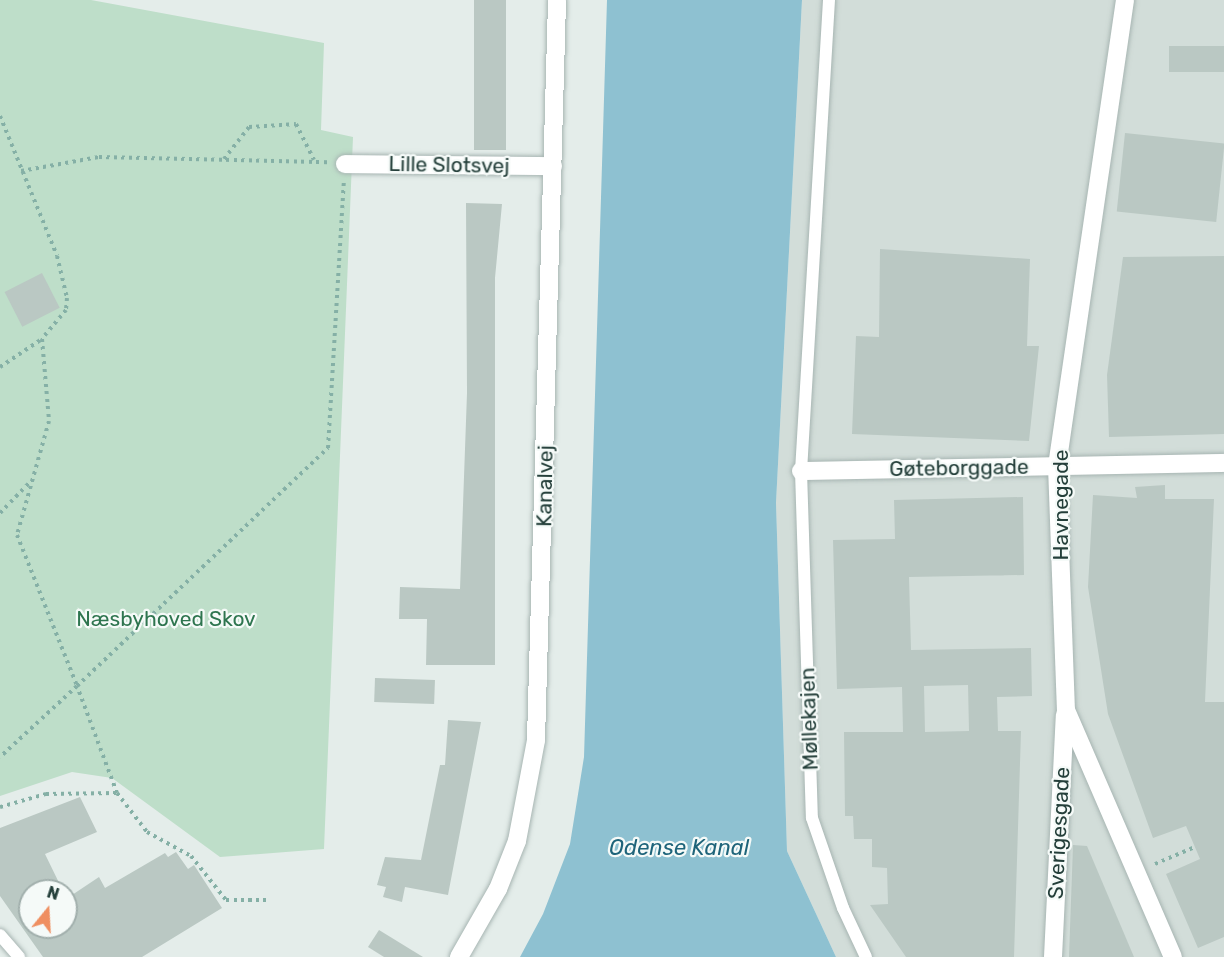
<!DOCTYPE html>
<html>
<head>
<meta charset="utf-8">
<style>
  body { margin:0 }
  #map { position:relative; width:1224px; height:957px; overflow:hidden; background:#e4edea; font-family:Rubik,sans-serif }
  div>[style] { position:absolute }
  .built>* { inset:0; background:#d2ddd9 }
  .green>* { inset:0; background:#bedec9 }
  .water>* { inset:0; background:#8ec1d1 }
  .building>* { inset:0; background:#bac8c3; transform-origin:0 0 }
  .path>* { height:4px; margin-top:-2px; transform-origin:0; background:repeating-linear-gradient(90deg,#85b0a6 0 3px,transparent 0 7.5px) }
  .roads { filter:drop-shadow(0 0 2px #a7b5b2) drop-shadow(0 0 2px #a7b5b2) }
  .lane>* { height:12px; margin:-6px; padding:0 6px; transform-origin:6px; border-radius:6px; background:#fff }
  .street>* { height:18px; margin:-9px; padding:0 9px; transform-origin:9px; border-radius:9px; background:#fff }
  .secondary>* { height:18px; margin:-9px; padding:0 9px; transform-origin:9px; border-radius:9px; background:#fff }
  span { translate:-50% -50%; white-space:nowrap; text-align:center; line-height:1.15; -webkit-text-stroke:4.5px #f5faf8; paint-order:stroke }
  .street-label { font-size:21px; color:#243f3a }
  .park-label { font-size:21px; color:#2e754f }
  .water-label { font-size:22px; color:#1e647a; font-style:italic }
  .north { position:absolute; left:18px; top:879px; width:60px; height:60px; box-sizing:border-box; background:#f5faf8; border:2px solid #a1afac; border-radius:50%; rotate:18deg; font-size:16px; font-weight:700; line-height:24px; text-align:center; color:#243f3a }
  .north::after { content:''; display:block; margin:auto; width:21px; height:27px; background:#ef8f61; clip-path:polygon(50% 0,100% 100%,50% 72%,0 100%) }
</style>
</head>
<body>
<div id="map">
  <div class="built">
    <div style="clip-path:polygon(802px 0,1224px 0,1224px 957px,836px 957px,787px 851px,776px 503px)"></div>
  </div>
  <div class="green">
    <div style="clip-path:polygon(0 0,91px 0,324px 43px,321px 130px,353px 137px,324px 849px,220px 857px,112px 778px,72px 772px,0 796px)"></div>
  </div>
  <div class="water">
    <div style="clip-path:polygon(607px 0,802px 0,776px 503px,787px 851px,836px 957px,520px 957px,543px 914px,570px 844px,584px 757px)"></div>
  </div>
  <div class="building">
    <div style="left:474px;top:0;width:32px;height:150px"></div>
    <div style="left:1224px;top:46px;width:26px;height:55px;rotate:90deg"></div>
    <div style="left:1125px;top:133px;width:100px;height:79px;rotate:6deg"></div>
    <div style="clip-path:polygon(466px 203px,502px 204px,495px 278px,495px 665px,426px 665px,427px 619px,399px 619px,400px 587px,460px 589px,467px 393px)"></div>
    <div style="clip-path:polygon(880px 249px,1030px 259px,1027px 346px,1039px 346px,1029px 441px,852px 434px,856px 336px,879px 337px)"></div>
    <div style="clip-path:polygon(1224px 256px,1224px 434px,1109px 437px,1107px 375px,1123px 257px)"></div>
    <div style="left:42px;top:273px;width:39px;height:42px;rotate:63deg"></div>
    <div style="clip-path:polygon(1165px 485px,1165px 499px,1214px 499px,1205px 702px,1224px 702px,1224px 937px,1198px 948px,1166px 874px,1200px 859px,1186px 826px,1153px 838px,1108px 714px,1088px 587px,1093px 495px,1137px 498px,1135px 487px)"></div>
    <div style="clip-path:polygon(evenodd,1023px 497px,1024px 575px,909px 577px,911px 650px,1031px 648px,1032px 696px,997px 697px,998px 731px,1021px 731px,1014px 957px,906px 957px,870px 905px,888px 904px,887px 868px,872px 867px,872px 839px,854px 839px,853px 816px,845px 816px,844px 732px,903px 732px,902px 687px,837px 689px,833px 540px,895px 539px,894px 500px,1023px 497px,968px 685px,969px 731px,925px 732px,924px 686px,968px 685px)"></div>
    <div style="left:375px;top:678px;width:60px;height:24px;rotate:2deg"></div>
    <div style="clip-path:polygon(448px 720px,481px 722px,448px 895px,405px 887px,402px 902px,383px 897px,386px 887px,377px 885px,385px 857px,421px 860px,440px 765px,445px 765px)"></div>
    <div style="clip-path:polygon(80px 797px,97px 832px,45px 854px,63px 891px,30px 891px,30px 927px,66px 927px,66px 899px,99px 877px,105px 888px,165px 853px,168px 857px,176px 852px,188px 869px,194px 865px,222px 908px,142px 957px,43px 957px,0 896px,0 828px)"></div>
    <div style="clip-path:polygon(1073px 845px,1087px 846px,1134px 957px,1069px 957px)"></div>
    <div style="clip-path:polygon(379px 930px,423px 957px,384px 957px,368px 947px)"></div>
  </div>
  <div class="path">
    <div style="left:0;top:116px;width:151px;rotate:67.8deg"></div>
    <div style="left:57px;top:256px;width:43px;rotate:76.6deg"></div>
    <div style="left:67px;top:298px;width:12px;rotate:95deg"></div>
    <div style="left:66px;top:310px;width:38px;rotate:130deg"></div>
    <div style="left:42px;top:339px;width:82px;rotate:85.1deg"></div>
    <div style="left:49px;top:421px;width:118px;rotate:105.7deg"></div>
    <div style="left:17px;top:535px;width:162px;rotate:68.3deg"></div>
    <div style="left:77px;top:686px;width:105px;rotate:137.3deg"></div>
    <div style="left:224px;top:159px;width:41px;rotate:-52deg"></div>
    <div style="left:249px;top:127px;width:47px;rotate:-3.7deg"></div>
    <div style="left:296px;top:124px;width:40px;rotate:63.4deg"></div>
    <div style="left:21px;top:171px;width:79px;rotate:-10.2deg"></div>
    <div style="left:99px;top:157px;width:229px;rotate:1.3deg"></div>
    <div style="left:0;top:367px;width:50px;rotate:-33.7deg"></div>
    <div style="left:0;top:513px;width:45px;rotate:-45.9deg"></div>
    <div style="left:117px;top:793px;width:114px;rotate:-110.5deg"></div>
    <div style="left:77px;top:686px;width:346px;rotate:-43.5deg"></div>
    <div style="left:328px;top:448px;width:267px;rotate:-86.6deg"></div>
    <div style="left:0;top:807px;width:48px;rotate:-15.8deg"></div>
    <div style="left:46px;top:794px;width:71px;rotate:-0.8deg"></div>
    <div style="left:117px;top:793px;width:49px;rotate:52.4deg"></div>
    <div style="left:147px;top:832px;width:50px;rotate:28.6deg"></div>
    <div style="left:191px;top:856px;width:56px;rotate:51.5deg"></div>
    <div style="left:226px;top:900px;width:40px"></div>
    <div style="left:1155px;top:864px;width:43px;rotate:-23deg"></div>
  </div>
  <div class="roads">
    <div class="lane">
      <div style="left:829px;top:0;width:472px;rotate:93.4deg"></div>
      <div style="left:801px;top:471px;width:347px;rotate:88.2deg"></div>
      <div style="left:812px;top:818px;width:95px;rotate:71deg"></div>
      <div style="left:843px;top:908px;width:54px;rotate:64.9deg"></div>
      <div style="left:0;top:935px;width:29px;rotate:49deg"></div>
    </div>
    <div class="street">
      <div style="left:1125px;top:0;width:471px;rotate:98.3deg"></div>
      <div style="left:1057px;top:466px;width:244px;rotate:87.9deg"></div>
      <div style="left:1066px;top:710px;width:269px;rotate:66.6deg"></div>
      <div style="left:345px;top:164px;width:208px;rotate:0.6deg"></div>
      <div style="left:801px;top:471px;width:423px;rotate:-1.1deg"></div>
      <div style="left:1053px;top:957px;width:242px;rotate:-87.2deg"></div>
    </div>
    <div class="secondary">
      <div style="left:459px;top:957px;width:78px;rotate:-60.2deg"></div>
      <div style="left:498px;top:889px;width:52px;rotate:-68.4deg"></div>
      <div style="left:517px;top:841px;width:103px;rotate:-79.3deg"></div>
      <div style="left:536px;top:740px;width:740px;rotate:-88.37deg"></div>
    </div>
  </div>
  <div class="street-label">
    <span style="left:449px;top:165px;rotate:1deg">Lille Slotsvej</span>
    <span style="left:959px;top:468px;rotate:-1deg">Gøteborggade</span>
    <span style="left:545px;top:486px;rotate:-89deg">Kanalvej</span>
    <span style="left:1061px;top:505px;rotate:-90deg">Havnegade</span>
    <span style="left:809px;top:719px;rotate:-92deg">Møllekajen</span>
    <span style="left:1059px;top:833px;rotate:-87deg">Sverigesgade</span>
  </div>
  <div class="park-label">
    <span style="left:166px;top:619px">Næsbyhoved Skov</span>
  </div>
  <div class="water-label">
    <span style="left:679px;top:848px">Odense Kanal</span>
  </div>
  <div class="north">N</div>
</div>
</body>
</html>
